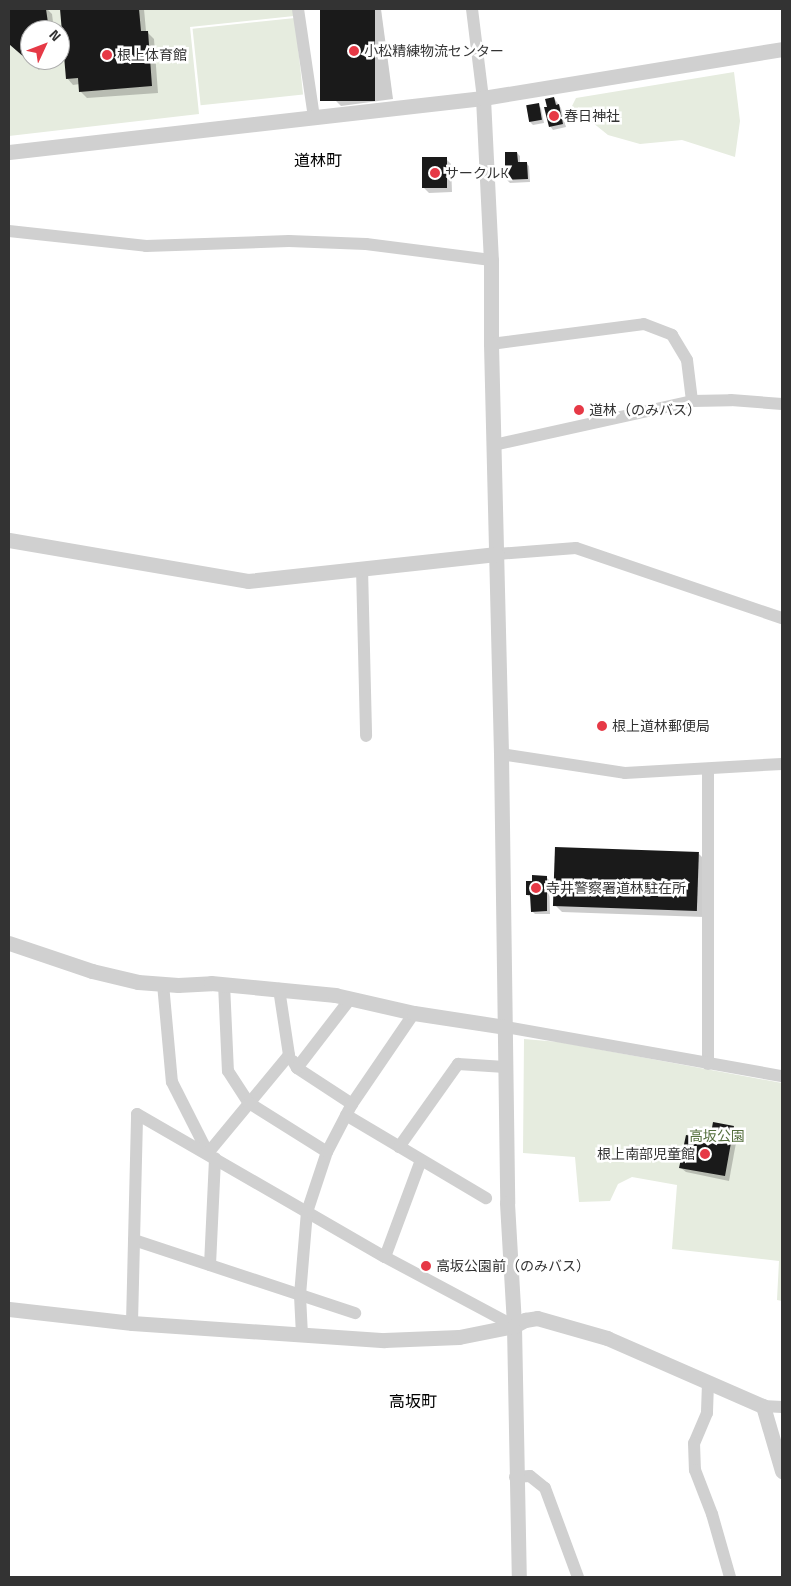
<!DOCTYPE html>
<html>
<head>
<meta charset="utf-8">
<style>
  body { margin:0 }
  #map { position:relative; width:791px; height:1586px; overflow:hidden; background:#fff; font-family:"Titillium Web","Noto Sans JP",sans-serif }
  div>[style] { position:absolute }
  .green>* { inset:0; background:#e6ecdf; transform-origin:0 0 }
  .shadow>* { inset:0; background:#0003 }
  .building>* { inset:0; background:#1a1a1a; transform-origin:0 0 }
  .minor>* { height:12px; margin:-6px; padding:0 6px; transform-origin:6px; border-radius:6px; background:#d0d0d0 }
  .tertiary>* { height:15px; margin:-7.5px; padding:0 7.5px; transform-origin:7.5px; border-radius:7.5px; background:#d0d0d0 }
  .dots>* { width:14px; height:14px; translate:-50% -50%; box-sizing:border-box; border:2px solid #fff; border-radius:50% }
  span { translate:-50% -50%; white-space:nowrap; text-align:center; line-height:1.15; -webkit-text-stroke:5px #fff; paint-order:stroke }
  .poi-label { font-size:14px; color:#333 }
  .left { translate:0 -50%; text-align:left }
  .right { translate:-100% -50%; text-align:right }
  .park-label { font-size:14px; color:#56703f }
  .quarter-label { font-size:16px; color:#000 }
  .frame { position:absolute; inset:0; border:10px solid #333; pointer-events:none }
  .north { position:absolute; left:20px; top:20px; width:50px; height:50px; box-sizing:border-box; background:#fff; border:1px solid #adadad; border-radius:50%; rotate:47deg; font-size:14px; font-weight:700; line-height:20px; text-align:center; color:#333 }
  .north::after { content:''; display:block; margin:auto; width:18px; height:22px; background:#e63946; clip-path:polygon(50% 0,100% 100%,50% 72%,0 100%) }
</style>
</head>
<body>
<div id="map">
  <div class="green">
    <div style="clip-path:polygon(evenodd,9px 9px,293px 9px,294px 16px,190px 27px,199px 114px,9px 136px,9px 9px,30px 30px,60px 30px,60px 60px,30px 60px,30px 30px)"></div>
    <div style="left:295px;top:18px;width:77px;height:103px;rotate:84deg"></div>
    <div style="clip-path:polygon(734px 72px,740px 121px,735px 157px,682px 140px,640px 144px,608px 135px,572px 106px,576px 98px)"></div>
    <div style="clip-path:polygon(524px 1039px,559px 1042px,782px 1083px,782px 1301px,777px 1300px,779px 1261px,672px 1249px,677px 1185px,632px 1177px,618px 1184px,610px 1201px,579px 1202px,575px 1157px,523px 1153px)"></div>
  </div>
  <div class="shadow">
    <div style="clip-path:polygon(9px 9px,47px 9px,52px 14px,54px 30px,30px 30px,30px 60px,47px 60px,39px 70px,9px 44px)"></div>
    <div style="clip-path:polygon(61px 9px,144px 9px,146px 31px,154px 39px,158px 93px,87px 98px,81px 92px,80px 84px,73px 85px,67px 78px)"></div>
    <div style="clip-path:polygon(322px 9px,381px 9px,393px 99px,341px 106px,334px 99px)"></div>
    <div style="clip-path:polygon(554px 98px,561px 108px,566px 127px,553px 130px,550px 126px,548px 108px)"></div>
    <div style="clip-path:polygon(538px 105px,541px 108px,544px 123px,533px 125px,530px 122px)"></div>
    <div style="clip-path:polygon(517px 153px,520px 156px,520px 163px,526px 163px,529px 166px,530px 182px,510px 183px,507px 180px)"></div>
    <div style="clip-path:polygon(446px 159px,451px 164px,452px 192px,429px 193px,424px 188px)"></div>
    <div style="clip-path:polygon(699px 854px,705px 860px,704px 917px,562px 912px,555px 905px)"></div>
    <div style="clip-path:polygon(546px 877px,549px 880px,550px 914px,535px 914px,532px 911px,532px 898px,527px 895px,533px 882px)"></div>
    <div style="clip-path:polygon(733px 1127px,738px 1132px,729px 1181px,686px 1172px,681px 1168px,711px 1141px)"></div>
  </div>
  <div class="building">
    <div style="clip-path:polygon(9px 9px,46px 9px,49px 30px,30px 30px,30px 60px,35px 60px,32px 64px,9px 44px)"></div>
    <div style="clip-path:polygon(60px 9px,139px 9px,141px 31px,148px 31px,152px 86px,79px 92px,78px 78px,66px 79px)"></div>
    <div style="left:320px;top:9px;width:55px;height:92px"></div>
    <div style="clip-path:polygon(554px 97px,556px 105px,559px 104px,563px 124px,549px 127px,544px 107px,547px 107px,545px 99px)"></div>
    <div style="left:539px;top:103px;width:17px;height:13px;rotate:80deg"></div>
    <div style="clip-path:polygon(505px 152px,517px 152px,518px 162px,527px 162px,528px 179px,505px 180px)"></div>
    <div style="left:447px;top:157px;width:31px;height:25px;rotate:90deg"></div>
    <div style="left:555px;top:847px;width:144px;height:59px;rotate:2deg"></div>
    <div style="clip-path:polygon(532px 875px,547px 876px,547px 911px,531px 912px,530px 895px,526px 895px,526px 881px,532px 881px)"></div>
    <div style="clip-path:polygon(713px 1122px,734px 1126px,725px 1176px,679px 1168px,686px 1135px,710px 1139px)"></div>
  </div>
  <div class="minor">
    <div style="left:298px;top:9px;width:109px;rotate:81.6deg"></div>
    <div style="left:472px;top:9px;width:90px;rotate:83deg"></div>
    <div style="left:9px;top:231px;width:138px;rotate:6.2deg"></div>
    <div style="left:146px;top:246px;width:143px;rotate:-2deg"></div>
    <div style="left:289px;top:241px;width:77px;rotate:2.2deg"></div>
    <div style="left:366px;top:244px;width:126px;rotate:7.3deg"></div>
    <div style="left:491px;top:344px;width:154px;rotate:-7.4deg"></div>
    <div style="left:644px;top:324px;width:30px;rotate:21deg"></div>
    <div style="left:672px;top:335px;width:29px;rotate:59deg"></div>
    <div style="left:687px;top:360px;width:41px;rotate:83deg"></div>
    <div style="left:494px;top:445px;width:203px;rotate:-12.5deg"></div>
    <div style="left:692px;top:401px;width:39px;rotate:-1deg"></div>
    <div style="left:731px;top:400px;width:51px;rotate:4.5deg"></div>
    <div style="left:497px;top:554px;width:79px;rotate:-4.3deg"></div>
    <div style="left:576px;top:548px;width:218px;rotate:18.8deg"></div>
    <div style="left:362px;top:568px;width:168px;rotate:88.6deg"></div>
    <div style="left:501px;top:754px;width:125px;rotate:8.7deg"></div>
    <div style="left:625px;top:773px;width:157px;rotate:-3.3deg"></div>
    <div style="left:708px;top:769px;width:295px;rotate:90deg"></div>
    <div style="left:163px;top:984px;width:98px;rotate:84.8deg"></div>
    <div style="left:172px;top:1082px;width:80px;rotate:63.1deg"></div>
    <div style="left:208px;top:1153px;width:127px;rotate:-50.4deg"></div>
    <div style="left:289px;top:1055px;width:67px;rotate:-98.6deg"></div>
    <div style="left:224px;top:984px;width:87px;rotate:87.4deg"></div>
    <div style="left:228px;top:1071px;width:38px;rotate:57deg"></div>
    <div style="left:249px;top:1103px;width:92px;rotate:32.1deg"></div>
    <div style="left:506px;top:1027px;width:280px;rotate:10.1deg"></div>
    <div style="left:293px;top:1061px;width:8px;rotate:60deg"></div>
    <div style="left:297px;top:1068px;width:66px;rotate:33.2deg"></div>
    <div style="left:297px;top:1068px;width:88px;rotate:-52.4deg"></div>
    <div style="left:346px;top:1115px;width:163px;rotate:30.7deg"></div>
    <div style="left:399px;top:1147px;width:102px;rotate:-54.6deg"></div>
    <div style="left:458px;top:1064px;width:47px;rotate:3.7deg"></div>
    <div style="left:134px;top:1240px;width:233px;rotate:18.3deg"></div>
    <div style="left:385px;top:1257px;width:103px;rotate:-69.6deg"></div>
    <div style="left:210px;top:1265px;width:107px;rotate:-87.3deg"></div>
    <div style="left:132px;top:1323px;width:209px;rotate:-88.6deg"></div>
    <div style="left:137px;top:1114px;width:286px;rotate:30deg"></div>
    <div style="left:385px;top:1257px;width:146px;rotate:28.1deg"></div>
    <div style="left:302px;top:1335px;width:40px;rotate:-92.9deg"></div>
    <div style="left:300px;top:1295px;width:83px;rotate:-85.2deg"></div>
    <div style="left:307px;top:1212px;width:63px;rotate:-71.6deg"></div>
    <div style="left:327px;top:1152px;width:54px;rotate:-62.5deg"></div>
    <div style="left:352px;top:1104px;width:110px;rotate:-55.7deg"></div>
    <div style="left:708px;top:1383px;width:30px;rotate:92deg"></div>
    <div style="left:707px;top:1413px;width:33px;rotate:113deg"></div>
    <div style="left:694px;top:1443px;width:27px;rotate:88deg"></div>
    <div style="left:695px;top:1470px;width:47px;rotate:68.9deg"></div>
    <div style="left:712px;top:1514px;width:66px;rotate:74.1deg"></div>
    <div style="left:763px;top:1406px;width:19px;rotate:3deg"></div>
    <div style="left:515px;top:1477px;width:15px;rotate:-4deg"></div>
    <div style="left:530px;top:1476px;width:19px;rotate:39deg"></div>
    <div style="left:545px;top:1488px;width:95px;rotate:69.7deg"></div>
  </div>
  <div class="tertiary">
    <div style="left:483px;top:98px;width:162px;rotate:87.2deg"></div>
    <div style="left:491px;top:260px;width:84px;rotate:90deg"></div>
    <div style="left:491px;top:344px;width:410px;rotate:88.6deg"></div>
    <div style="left:501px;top:754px;width:449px;rotate:89.2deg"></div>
    <div style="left:507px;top:1203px;width:123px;rotate:86.7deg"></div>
    <div style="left:514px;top:1326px;width:251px;rotate:88.9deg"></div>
    <div style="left:9px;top:152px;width:477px;rotate:-6.5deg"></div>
    <div style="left:483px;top:98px;width:303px;rotate:-9.3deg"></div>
    <div style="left:9px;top:540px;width:242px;rotate:9.7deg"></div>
    <div style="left:248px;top:581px;width:250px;rotate:-6.2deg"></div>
    <div style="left:9px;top:943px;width:88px;rotate:18.6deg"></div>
    <div style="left:92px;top:971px;width:47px;rotate:13.4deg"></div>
    <div style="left:138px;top:982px;width:40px;rotate:4.3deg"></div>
    <div style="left:178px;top:985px;width:33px;rotate:-3deg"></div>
    <div style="left:211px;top:983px;width:125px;rotate:5.5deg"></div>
    <div style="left:335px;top:995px;width:81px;rotate:12.8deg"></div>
    <div style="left:414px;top:1013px;width:93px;rotate:8.7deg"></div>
    <div style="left:9px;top:1309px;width:124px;rotate:6.5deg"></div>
    <div style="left:132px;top:1323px;width:253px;rotate:3.9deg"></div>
    <div style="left:384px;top:1340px;width:75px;rotate:-2.3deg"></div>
    <div style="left:459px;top:1337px;width:56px;rotate:-11.3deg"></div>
    <div style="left:514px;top:1326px;width:13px;rotate:-29deg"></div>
    <div style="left:525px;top:1320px;width:12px;rotate:-9deg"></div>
    <div style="left:537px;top:1318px;width:73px;rotate:15.9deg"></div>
    <div style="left:607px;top:1338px;width:170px;rotate:23.6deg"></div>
    <div style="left:763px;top:1406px;width:68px;rotate:73.7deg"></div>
  </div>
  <div class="dots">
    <div style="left:354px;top:51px;background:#e63946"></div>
    <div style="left:107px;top:55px;background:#e63946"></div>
    <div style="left:554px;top:116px;background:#e63946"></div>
    <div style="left:435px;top:173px;background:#e63946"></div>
    <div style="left:579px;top:410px;background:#e63946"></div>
    <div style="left:602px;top:726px;background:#e63946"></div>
    <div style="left:536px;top:888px;background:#e63946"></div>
    <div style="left:705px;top:1154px;background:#e63946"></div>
    <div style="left:426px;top:1266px;background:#e63946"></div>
  </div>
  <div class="poi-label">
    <span class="left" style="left:364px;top:51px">小松精練物流センター</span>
    <span class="left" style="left:117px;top:55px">根上体育館</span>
    <span class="left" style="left:564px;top:116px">春日神社</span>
    <span class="left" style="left:445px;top:173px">サークルK</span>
    <span class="left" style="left:589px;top:410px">道林（のみバス）</span>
    <span class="left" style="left:612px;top:726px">根上道林郵便局</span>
    <span class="left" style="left:546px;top:888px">寺井警察署道林駐在所</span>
    <span class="right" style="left:695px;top:1154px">根上南部児童館</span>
    <span class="left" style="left:436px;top:1266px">高坂公園前（のみバス）</span>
  </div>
  <div class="park-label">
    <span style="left:717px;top:1136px">高坂公園</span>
  </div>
  <div class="quarter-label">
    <span style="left:318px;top:160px">道林町</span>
    <span style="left:413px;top:1401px">高坂町</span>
  </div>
  <div class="frame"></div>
  <div class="north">N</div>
</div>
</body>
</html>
